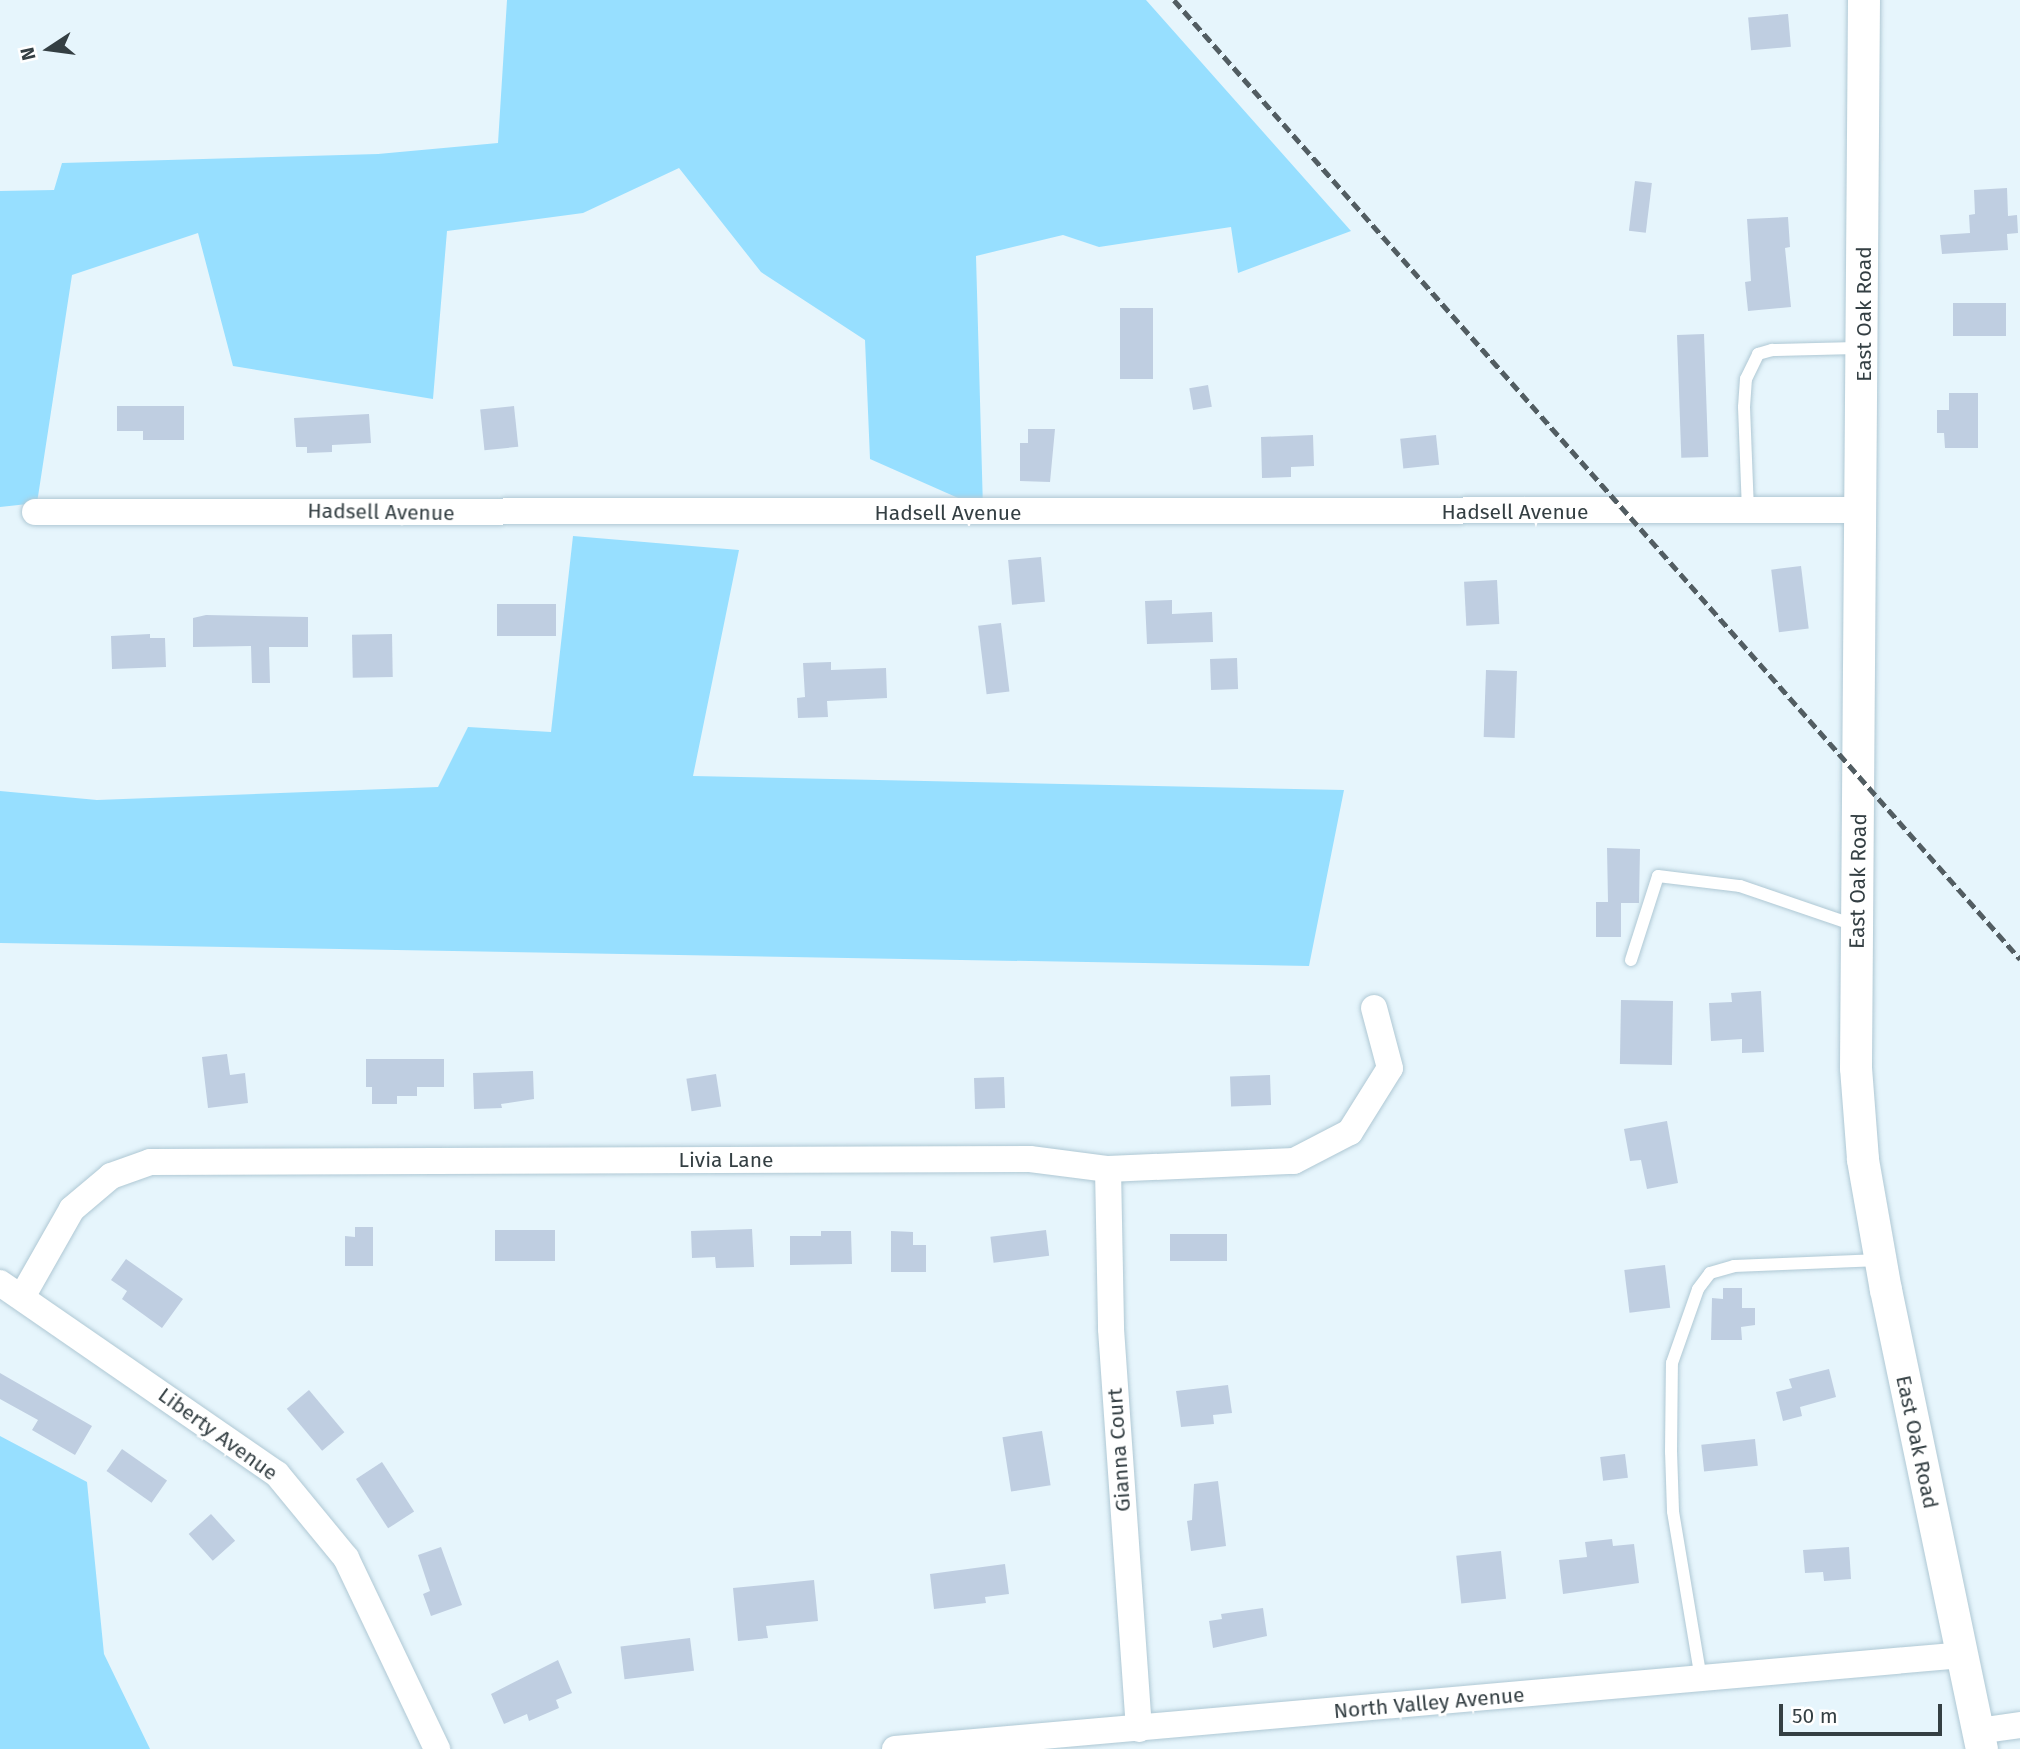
<!DOCTYPE html>
<html>
<head>
<meta charset="utf-8">
<style>
  body { margin:0 }
  #map { position:relative; width:2020px; height:1749px; overflow:hidden; background:#e6f5fc; font-family:"Fira Sans",sans-serif }
  div>[style] { position:absolute }
  .green>* { inset:0; background:#97dfff }
  .building>* { inset:0; background:#bfcee1; transform-origin:0 0 }
  .roads { filter:drop-shadow(0 0 2px #afc8d4) drop-shadow(0 0 2px #afc8d4) }
  .service>* { height:12px; margin:-6px; padding:0 6px; transform-origin:6px; border-radius:6px; background:#fff }
  .minor>* { height:26px; margin:-13px; padding:0 13px; transform-origin:13px; border-radius:13px; background:#fff }
  .tertiary>* { height:32px; margin:-16px; padding:0 16px; transform-origin:16px; border-radius:16px; background:#fff }
  .rail>* { height:5px; margin-top:-2.5px; transform-origin:0; background:repeating-linear-gradient(90deg,#525d62 0 10px,transparent 0 15px) }
  span { translate:-50% -50%; white-space:nowrap; text-align:center; line-height:1.15; -webkit-text-stroke:6px #fff; paint-order:stroke }
  .street-label { font-size:21px; color:#343f43 }
  .north { position:absolute; left:14px; top:14px; width:70px; height:70px; -webkit-text-stroke:5px #fff; paint-order:stroke; rotate:257deg; font-size:19px; font-weight:700; line-height:28px; text-align:center; color:#343f43 }
  .north::after { content:''; display:block; margin:auto; width:24px; height:32px; background:#343f43; clip-path:polygon(50% 0,100% 100%,50% 72%,0 100%) }
  .scale { position:absolute; left:1779px; top:1704px; width:163px; height:32px; box-sizing:border-box; border:4px solid #343f43; border-top:0; padding-left:9px; font-size:21px; line-height:24px; white-space:nowrap; color:#343f43; -webkit-text-stroke:5px #fff; paint-order:stroke }
</style>
</head>
<body>
<div id="map">
  <div class="green">
    <div style="clip-path:polygon(507px 0,1146px 0,1351px 231px,1238px 273px,1231px 227px,1099px 247px,1063px 235px,976px 256px,983px 509px,870px 459px,865px 340px,761px 272px,679px 168px,583px 213px,447px 231px,433px 399px,233px 366px,198px 233px,72px 275px,37px 503px,0 507px,0 191px,54px 190px,62px 163px,378px 154px,498px 143px)"></div>
    <div style="clip-path:polygon(573px 536px,739px 550px,693px 776px,1344px 790px,1309px 966px,0 943px,0 791px,97px 800px,438px 787px,468px 727px,551px 732px)"></div>
    <div style="clip-path:polygon(0 1436px,87px 1482px,104px 1654px,150px 1749px,0 1749px)"></div>
  </div>
  <div class="building">
    <div style="left:1788px;top:14px;width:33px;height:40px;rotate:85deg"></div>
    <div style="left:1635px;top:181px;width:17px;height:50px;rotate:7deg"></div>
    <div style="clip-path:polygon(2007px 188px,2008px 216px,2017px 215px,2018px 233px,2007px 234px,2008px 250px,1942px 254px,1940px 235px,1970px 233px,1969px 215px,1975px 214px,1974px 190px)"></div>
    <div style="clip-path:polygon(1788px 217px,1790px 247px,1785px 248px,1791px 307px,1748px 311px,1745px 282px,1751px 281px,1747px 219px)"></div>
    <div style="left:1953px;top:303px;width:53px;height:33px"></div>
    <div style="left:1120px;top:308px;width:33px;height:71px"></div>
    <div style="left:1704px;top:334px;width:123px;height:27px;rotate:88deg"></div>
    <div style="left:1208px;top:385px;width:22px;height:19px;rotate:80deg"></div>
    <div style="clip-path:polygon(1949px 393px,1978px 393px,1978px 448px,1945px 448px,1944px 433px,1937px 433px,1937px 410px,1949px 410px)"></div>
    <div style="clip-path:polygon(117px 406px,184px 406px,184px 440px,143px 440px,143px 431px,117px 431px)"></div>
    <div style="left:514px;top:406px;width:41px;height:34px;rotate:84deg"></div>
    <div style="clip-path:polygon(369px 414px,371px 443px,332px 445px,332px 452px,307px 453px,307px 447px,296px 447px,294px 418px)"></div>
    <div style="clip-path:polygon(1028px 429px,1055px 429px,1050px 482px,1020px 481px,1020px 443px,1028px 443px)"></div>
    <div style="clip-path:polygon(1313px 435px,1314px 466px,1291px 467px,1291px 477px,1262px 478px,1261px 437px)"></div>
    <div style="left:1436px;top:435px;width:30px;height:36px;rotate:84deg"></div>
    <div style="left:1041px;top:557px;width:45px;height:33px;rotate:85deg"></div>
    <div style="left:1801px;top:566px;width:63px;height:30px;rotate:83deg"></div>
    <div style="left:1497px;top:580px;width:44px;height:33px;rotate:87deg"></div>
    <div style="clip-path:polygon(1172px 600px,1172px 614px,1212px 612px,1213px 642px,1147px 644px,1145px 601px)"></div>
    <div style="left:497px;top:604px;width:59px;height:32px"></div>
    <div style="clip-path:polygon(206px 615px,308px 617px,308px 647px,269px 647px,270px 683px,252px 683px,251px 646px,193px 647px,193px 618px)"></div>
    <div style="left:1001px;top:623px;width:69px;height:23px;rotate:83deg"></div>
    <div style="clip-path:polygon(150px 634px,150px 638px,165px 638px,166px 667px,112px 669px,111px 636px)"></div>
    <div style="left:392px;top:634px;width:43px;height:40px;rotate:89deg"></div>
    <div style="left:1237px;top:658px;width:31px;height:27px;rotate:88deg"></div>
    <div style="clip-path:polygon(831px 662px,831px 670px,886px 668px,887px 698px,827px 701px,828px 717px,798px 718px,797px 698px,805px 697px,803px 663px)"></div>
    <div style="left:1486px;top:670px;width:31px;height:67px;rotate:2deg"></div>
    <div style="clip-path:polygon(1607px 848px,1640px 849px,1639px 903px,1621px 903px,1621px 937px,1596px 937px,1596px 902px,1608px 902px)"></div>
    <div style="clip-path:polygon(1761px 991px,1764px 1052px,1742px 1053px,1742px 1039px,1711px 1041px,1709px 1003px,1732px 1002px,1731px 993px)"></div>
    <div style="left:1621px;top:1000px;width:52px;height:64px;rotate:1deg"></div>
    <div style="clip-path:polygon(227px 1054px,230px 1075px,245px 1073px,248px 1103px,208px 1108px,202px 1057px)"></div>
    <div style="clip-path:polygon(366px 1059px,444px 1059px,444px 1087px,417px 1087px,417px 1096px,397px 1096px,397px 1104px,372px 1104px,372px 1087px,366px 1087px)"></div>
    <div style="clip-path:polygon(533px 1071px,534px 1099px,501px 1104px,502px 1108px,474px 1109px,473px 1073px)"></div>
    <div style="left:716px;top:1074px;width:33px;height:30px;rotate:81deg"></div>
    <div style="left:1270px;top:1075px;width:30px;height:40px;rotate:88deg"></div>
    <div style="left:1004px;top:1077px;width:31px;height:30px;rotate:88deg"></div>
    <div style="clip-path:polygon(1667px 1121px,1678px 1183px,1647px 1189px,1641px 1160px,1630px 1161px,1624px 1129px)"></div>
    <div style="clip-path:polygon(355px 1227px,373px 1227px,373px 1266px,345px 1266px,345px 1236px,355px 1237px)"></div>
    <div style="clip-path:polygon(752px 1229px,754px 1267px,716px 1268px,715px 1257px,692px 1258px,691px 1231px)"></div>
    <div style="left:555px;top:1230px;width:31px;height:60px;rotate:90deg"></div>
    <div style="left:1046px;top:1230px;width:26px;height:56px;rotate:83deg"></div>
    <div style="clip-path:polygon(821px 1231px,851px 1231px,852px 1264px,790px 1265px,790px 1236px,821px 1236px)"></div>
    <div style="clip-path:polygon(891px 1231px,913px 1232px,913px 1245px,926px 1245px,926px 1272px,891px 1272px)"></div>
    <div style="left:1227px;top:1234px;width:27px;height:57px;rotate:90deg"></div>
    <div style="clip-path:polygon(126px 1259px,183px 1299px,162px 1328px,122px 1299px,127px 1291px,111px 1280px)"></div>
    <div style="left:1665px;top:1265px;width:43px;height:41px;rotate:83deg"></div>
    <div style="clip-path:polygon(1723px 1288px,1742px 1288px,1742px 1308px,1755px 1308px,1755px 1325px,1741px 1327px,1742px 1340px,1711px 1340px,1712px 1298px,1723px 1299px)"></div>
    <div style="clip-path:polygon(1829px 1369px,1836px 1397px,1800px 1407px,1802px 1416px,1783px 1421px,1776px 1392px,1792px 1388px,1789px 1379px)"></div>
    <div style="clip-path:polygon(0 1373px,92px 1426px,75px 1455px,32px 1430px,38px 1420px,0 1399px)"></div>
    <div style="clip-path:polygon(1228px 1385px,1232px 1413px,1213px 1415px,1214px 1424px,1181px 1427px,1176px 1391px)"></div>
    <div style="left:309px;top:1390px;width:55px;height:29px;rotate:50deg"></div>
    <div style="left:1042px;top:1431px;width:55px;height:40px;rotate:81deg"></div>
    <div style="left:1755px;top:1439px;width:27px;height:54px;rotate:84deg"></div>
    <div style="left:122px;top:1449px;width:55px;height:27px;rotate:35deg"></div>
    <div style="left:1625px;top:1454px;width:24px;height:25px;rotate:83deg"></div>
    <div style="left:382px;top:1462px;width:59px;height:31px;rotate:57deg"></div>
    <div style="clip-path:polygon(1218px 1481px,1226px 1546px,1191px 1551px,1187px 1521px,1192px 1520px,1194px 1484px)"></div>
    <div style="left:211px;top:1514px;width:36px;height:30px;rotate:48deg"></div>
    <div style="clip-path:polygon(1612px 1539px,1613px 1546px,1634px 1544px,1639px 1583px,1563px 1594px,1559px 1560px,1587px 1557px,1585px 1542px)"></div>
    <div style="clip-path:polygon(441px 1547px,462px 1605px,431px 1616px,423px 1594px,430px 1591px,418px 1555px)"></div>
    <div style="clip-path:polygon(1849px 1547px,1851px 1579px,1824px 1581px,1823px 1572px,1805px 1573px,1803px 1550px)"></div>
    <div style="left:1501px;top:1551px;width:48px;height:45px;rotate:84deg"></div>
    <div style="clip-path:polygon(1005px 1564px,1009px 1594px,985px 1597px,986px 1603px,934px 1609px,930px 1574px)"></div>
    <div style="clip-path:polygon(814px 1580px,818px 1621px,766px 1626px,768px 1638px,738px 1641px,733px 1588px)"></div>
    <div style="clip-path:polygon(1263px 1608px,1267px 1636px,1213px 1648px,1209px 1621px,1222px 1619px,1221px 1614px)"></div>
    <div style="left:690px;top:1638px;width:33px;height:70px;rotate:83deg"></div>
    <div style="clip-path:polygon(558px 1660px,572px 1693px,556px 1700px,559px 1708px,529px 1721px,527px 1714px,504px 1724px,491px 1694px)"></div>
  </div>
  <div class="roads">
    <div class="service">
      <div style="left:1748px;top:511px;width:104px;rotate:-92.2deg"></div>
      <div style="left:1744px;top:407px;width:28px;rotate:-86deg"></div>
      <div style="left:1746px;top:379px;width:28px;rotate:-64deg"></div>
      <div style="left:1758px;top:354px;width:15px;rotate:-16deg"></div>
      <div style="left:1772px;top:350px;width:88px;rotate:-1.3deg"></div>
      <div style="left:1631px;top:960px;width:88px;rotate:-72.2deg"></div>
      <div style="left:1658px;top:876px;width:83px;rotate:7deg"></div>
      <div style="left:1740px;top:886px;width:124px;rotate:18.9deg"></div>
      <div style="left:1701px;top:1679px;width:170px;rotate:-99.5deg"></div>
      <div style="left:1673px;top:1511px;width:59px;rotate:-91.9deg"></div>
      <div style="left:1671px;top:1452px;width:89px;rotate:-89.4deg"></div>
      <div style="left:1672px;top:1363px;width:78px;rotate:-70.6deg"></div>
      <div style="left:1698px;top:1289px;width:20px;rotate:-53deg"></div>
      <div style="left:1710px;top:1273px;width:25px;rotate:-16deg"></div>
      <div style="left:1734px;top:1266px;width:146px;rotate:-2.4deg"></div>
    </div>
    <div class="minor">
      <div style="left:35px;top:512px;width:1827px;rotate:-0.06deg"></div>
      <div style="left:1108px;top:1169px;width:160px;rotate:88.9deg"></div>
      <div style="left:1111px;top:1329px;width:401px;rotate:86deg"></div>
      <div style="left:0;top:1283px;width:336px;rotate:34.6deg"></div>
      <div style="left:277px;top:1474px;width:109px;rotate:50.6deg"></div>
      <div style="left:346px;top:1558px;width:212px;rotate:64.5deg"></div>
      <div style="left:22px;top:1297px;width:101px;rotate:-60.4deg"></div>
      <div style="left:72px;top:1209px;width:51px;rotate:-40.2deg"></div>
      <div style="left:111px;top:1176px;width:41px;rotate:-19.7deg"></div>
      <div style="left:150px;top:1162px;width:880px;rotate:-0.2deg"></div>
      <div style="left:1030px;top:1159px;width:79px;rotate:7.3deg"></div>
      <div style="left:1108px;top:1169px;width:186px;rotate:-2.5deg"></div>
      <div style="left:1294px;top:1161px;width:63px;rotate:-27.4deg"></div>
      <div style="left:1350px;top:1132px;width:75px;rotate:-58deg"></div>
      <div style="left:1390px;top:1068px;width:62px;rotate:-104.9deg"></div>
      <div style="left:1978px;top:1731px;width:42px;rotate:-8.1deg"></div>
      <div style="left:895px;top:1749px;width:1071px;rotate:-5.03deg"></div>
    </div>
    <div class="tertiary">
      <div style="left:1864px;top:0;width:1068px;rotate:90.43deg"></div>
      <div style="left:1856px;top:1068px;width:92px;rotate:85.6deg"></div>
      <div style="left:1863px;top:1160px;width:132px;rotate:80deg"></div>
      <div style="left:1886px;top:1290px;width:469px;rotate:78.2deg"></div>
    </div>
  </div>
  <div class="rail">
    <div style="left:1174px;top:0;width:1279px;rotate:48.58deg"></div>
  </div>
  <div class="street-label">
    <span style="left:1864px;top:314px;rotate:-90deg">East Oak Road</span>
    <span style="left:381px;top:512px;rotate:1deg">Hadsell Avenue</span>
    <span style="left:1515px;top:512px">Hadsell Avenue</span>
    <span style="left:948px;top:513px">Hadsell Avenue</span>
    <span style="left:1858px;top:881px;rotate:-89deg">East Oak Road</span>
    <span style="left:726px;top:1160px">Livia Lane</span>
    <span style="left:218px;top:1434px;rotate:36deg">Liberty Avenue</span>
    <span style="left:1917px;top:1442px;rotate:78deg">East Oak Road</span>
    <span style="left:1119px;top:1450px;rotate:-94deg">Gianna Court</span>
    <span style="left:1429px;top:1703px;rotate:-5deg">North Valley Avenue</span>
  </div>
  <div class="north">N</div>
  <div class="scale">50 m</div>
</div>
</body>
</html>
